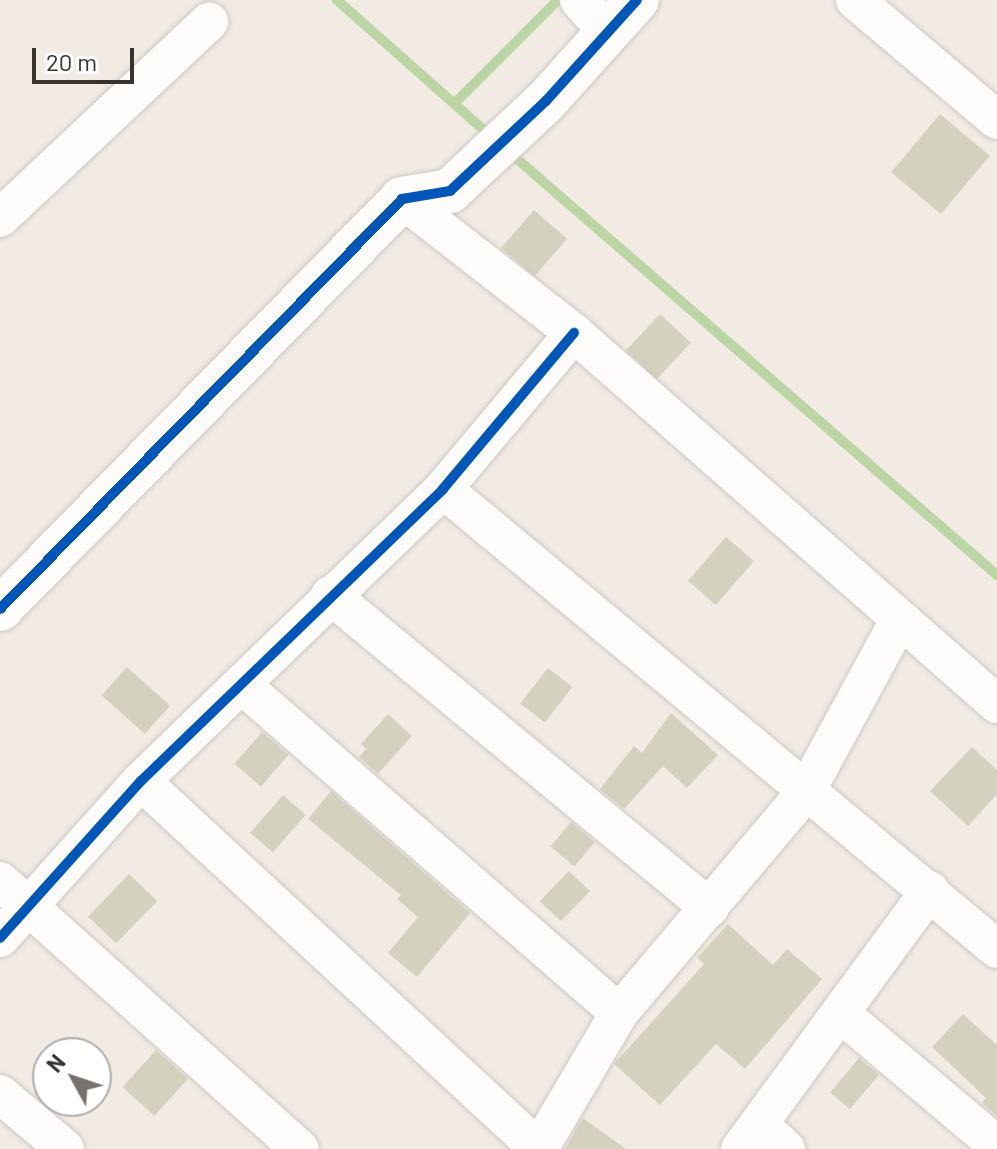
<!DOCTYPE html>
<html>
<head>
<meta charset="utf-8">
<style>
  body { margin:0 }
  #map { position:relative; width:997px; height:1149px; overflow:hidden; background:#f1ebe4; font-family:Barlow,sans-serif }
  div>[style] { position:absolute }
  .stream>* { height:10px; margin:-5px; padding:0 5px; transform-origin:5px; border-radius:5px; background:#bcd5a4 }
  .building>* { inset:0; background:#d5d1bf; transform-origin:0 0 }
  .roads { filter:drop-shadow(0 0 2px #cdc8c2) drop-shadow(0 0 2px #cdc8c2) }
  .minor>* { height:38px; margin:-19px; padding:0 19px; transform-origin:19px; border-radius:19px; background:#fdfcfb }
  .tertiary>* { height:44px; margin:-22px; padding:0 22px; transform-origin:22px; border-radius:22px; background:#fdfcfb }
  .cycleway>* { height:10px; margin:-5px; padding:0 5px; transform-origin:5px; border-radius:5px; background:#0057b8 }
  span { translate:-50% -50%; white-space:nowrap; text-align:center; line-height:1.15; -webkit-text-stroke:8px #fff; paint-order:stroke }
  .north { position:absolute; left:32px; top:1037px; width:80px; height:80px; box-sizing:border-box; background:#fff; border:2px solid #afadab; border-radius:50%; rotate:310deg; font-size:22px; font-weight:700; line-height:32px; text-align:center; color:#38332e }
  .north::after { content:''; display:block; margin:auto; width:28px; height:36px; background:#79736e; clip-path:polygon(50% 0,100% 100%,50% 72%,0 100%) }
  .scale { position:absolute; left:32px; top:48px; width:102px; height:36px; box-sizing:border-box; border:4px solid #38332e; border-top:0; padding-left:10px; font-size:24px; line-height:28px; white-space:nowrap; color:#38332e; -webkit-text-stroke:6px #fff; paint-order:stroke }
</style>
</head>
<body>
<div id="map">
  <div class="stream">
    <div style="left:337px;top:0;width:210px;rotate:41.5deg"></div>
    <div style="left:454px;top:104px;width:147px;rotate:-45deg"></div>
    <div style="left:509px;top:152px;width:646px;rotate:40.92deg"></div>
  </div>
  <div class="building">
    <div style="left:940px;top:114px;width:65px;height:76px;rotate:40deg"></div>
    <div style="left:534px;top:210px;width:44px;height:50px;rotate:41deg"></div>
    <div style="left:660px;top:314px;width:42px;height:50px;rotate:43deg"></div>
    <div style="left:726px;top:537px;width:37px;height:58px;rotate:41deg"></div>
    <div style="left:127px;top:667px;width:58px;height:38px;rotate:42deg"></div>
    <div style="left:548px;top:668px;width:31px;height:45px;rotate:38deg"></div>
    <div style="clip-path:polygon(671px 713px,718px 755px,687px 788px,663px 766px,624px 809px,600px 789px,634px 746px,642px 753px)"></div>
    <div style="clip-path:polygon(388px 714px,412px 736px,378px 774px,359px 757px,366px 749px,361px 744px)"></div>
    <div style="left:262px;top:732px;width:35px;height:42px;rotate:41deg"></div>
    <div style="clip-path:polygon(972px 747px,997px 770px,997px 794px,968px 826px,930px 791px)"></div>
    <div style="clip-path:polygon(331px 791px,470px 913px,417px 977px,388px 953px,418px 917px,397px 899px,401px 895px,308px 819px)"></div>
    <div style="left:283px;top:795px;width:30px;height:50px;rotate:41deg"></div>
    <div style="left:571px;top:822px;width:31px;height:32px;rotate:40deg"></div>
    <div style="left:569px;top:871px;width:29px;height:42px;rotate:44deg"></div>
    <div style="left:129px;top:874px;width:39px;height:59px;rotate:44deg"></div>
    <div style="clip-path:polygon(728px 924px,773px 965px,787px 949px,822px 979px,745px 1069px,716px 1044px,660px 1105px,614px 1064px,704px 964px,697px 958px)"></div>
    <div style="clip-path:polygon(963px 1014px,997px 1045px,997px 1116px,982px 1103px,986px 1098px,932px 1047px)"></div>
    <div style="left:156px;top:1050px;width:43px;height:50px;rotate:42deg"></div>
    <div style="left:859px;top:1058px;width:26px;height:45px;rotate:40deg"></div>
    <div style="clip-path:polygon(583px 1118px,626px 1149px,565px 1149px)"></div>
  </div>
  <div class="roads">
    <div class="minor">
      <div style="left:579px;top:0;width:43px;rotate:47.8deg"></div>
      <div style="left:855px;top:0;width:186px;rotate:40.2deg"></div>
      <div style="left:402px;top:199px;width:218px;rotate:37.9deg"></div>
      <div style="left:574px;top:333px;width:563px;rotate:41.25deg"></div>
      <div style="left:0;top:218px;width:287px;rotate:-43.2deg"></div>
      <div style="left:443px;top:489px;width:720px;rotate:39.7deg"></div>
      <div style="left:330px;top:595px;width:492px;rotate:39.5deg"></div>
      <div style="left:243px;top:686px;width:498px;rotate:41deg"></div>
      <div style="left:141px;top:781px;width:542px;rotate:42.76deg"></div>
      <div style="left:0;top:881px;width:402px;rotate:41.8deg"></div>
      <div style="left:0;top:938px;width:211px;rotate:-48.1deg"></div>
      <div style="left:141px;top:781px;width:420px;rotate:-44deg"></div>
      <div style="left:443px;top:489px;width:204px;rotate:-50deg"></div>
      <div style="left:840px;top:1013px;width:205px;rotate:40.1deg"></div>
      <div style="left:0;top:1094px;width:85px;rotate:40.2deg"></div>
      <div style="left:759px;top:1124px;width:37px;rotate:43deg"></div>
      <div style="left:539px;top:1149px;width:158px;rotate:-59.5deg"></div>
      <div style="left:619px;top:1013px;width:288px;rotate:-49.8deg"></div>
      <div style="left:805px;top:793px;width:198px;rotate:-61.4deg"></div>
      <div style="left:740px;top:1149px;width:321px;rotate:-53.7deg"></div>
    </div>
    <div class="tertiary">
      <div style="left:0;top:609px;width:574px;rotate:-45.56deg"></div>
      <div style="left:402px;top:199px;width:49px;rotate:-9.5deg"></div>
      <div style="left:450px;top:191px;width:132px;rotate:-43.2deg"></div>
      <div style="left:546px;top:101px;width:136px;rotate:-48deg"></div>
    </div>
  </div>
  <div class="cycleway">
    <div style="left:0;top:609px;width:574px;rotate:-45.56deg"></div>
    <div style="left:402px;top:199px;width:49px;rotate:-9.5deg"></div>
    <div style="left:450px;top:191px;width:132px;rotate:-43.2deg"></div>
    <div style="left:546px;top:101px;width:136px;rotate:-48deg"></div>
    <div style="left:0;top:938px;width:211px;rotate:-48.1deg"></div>
    <div style="left:141px;top:781px;width:420px;rotate:-44deg"></div>
    <div style="left:443px;top:489px;width:204px;rotate:-50deg"></div>
  </div>
  <div class="north">N</div>
  <div class="scale">20 m</div>
</div>
</body>
</html>
